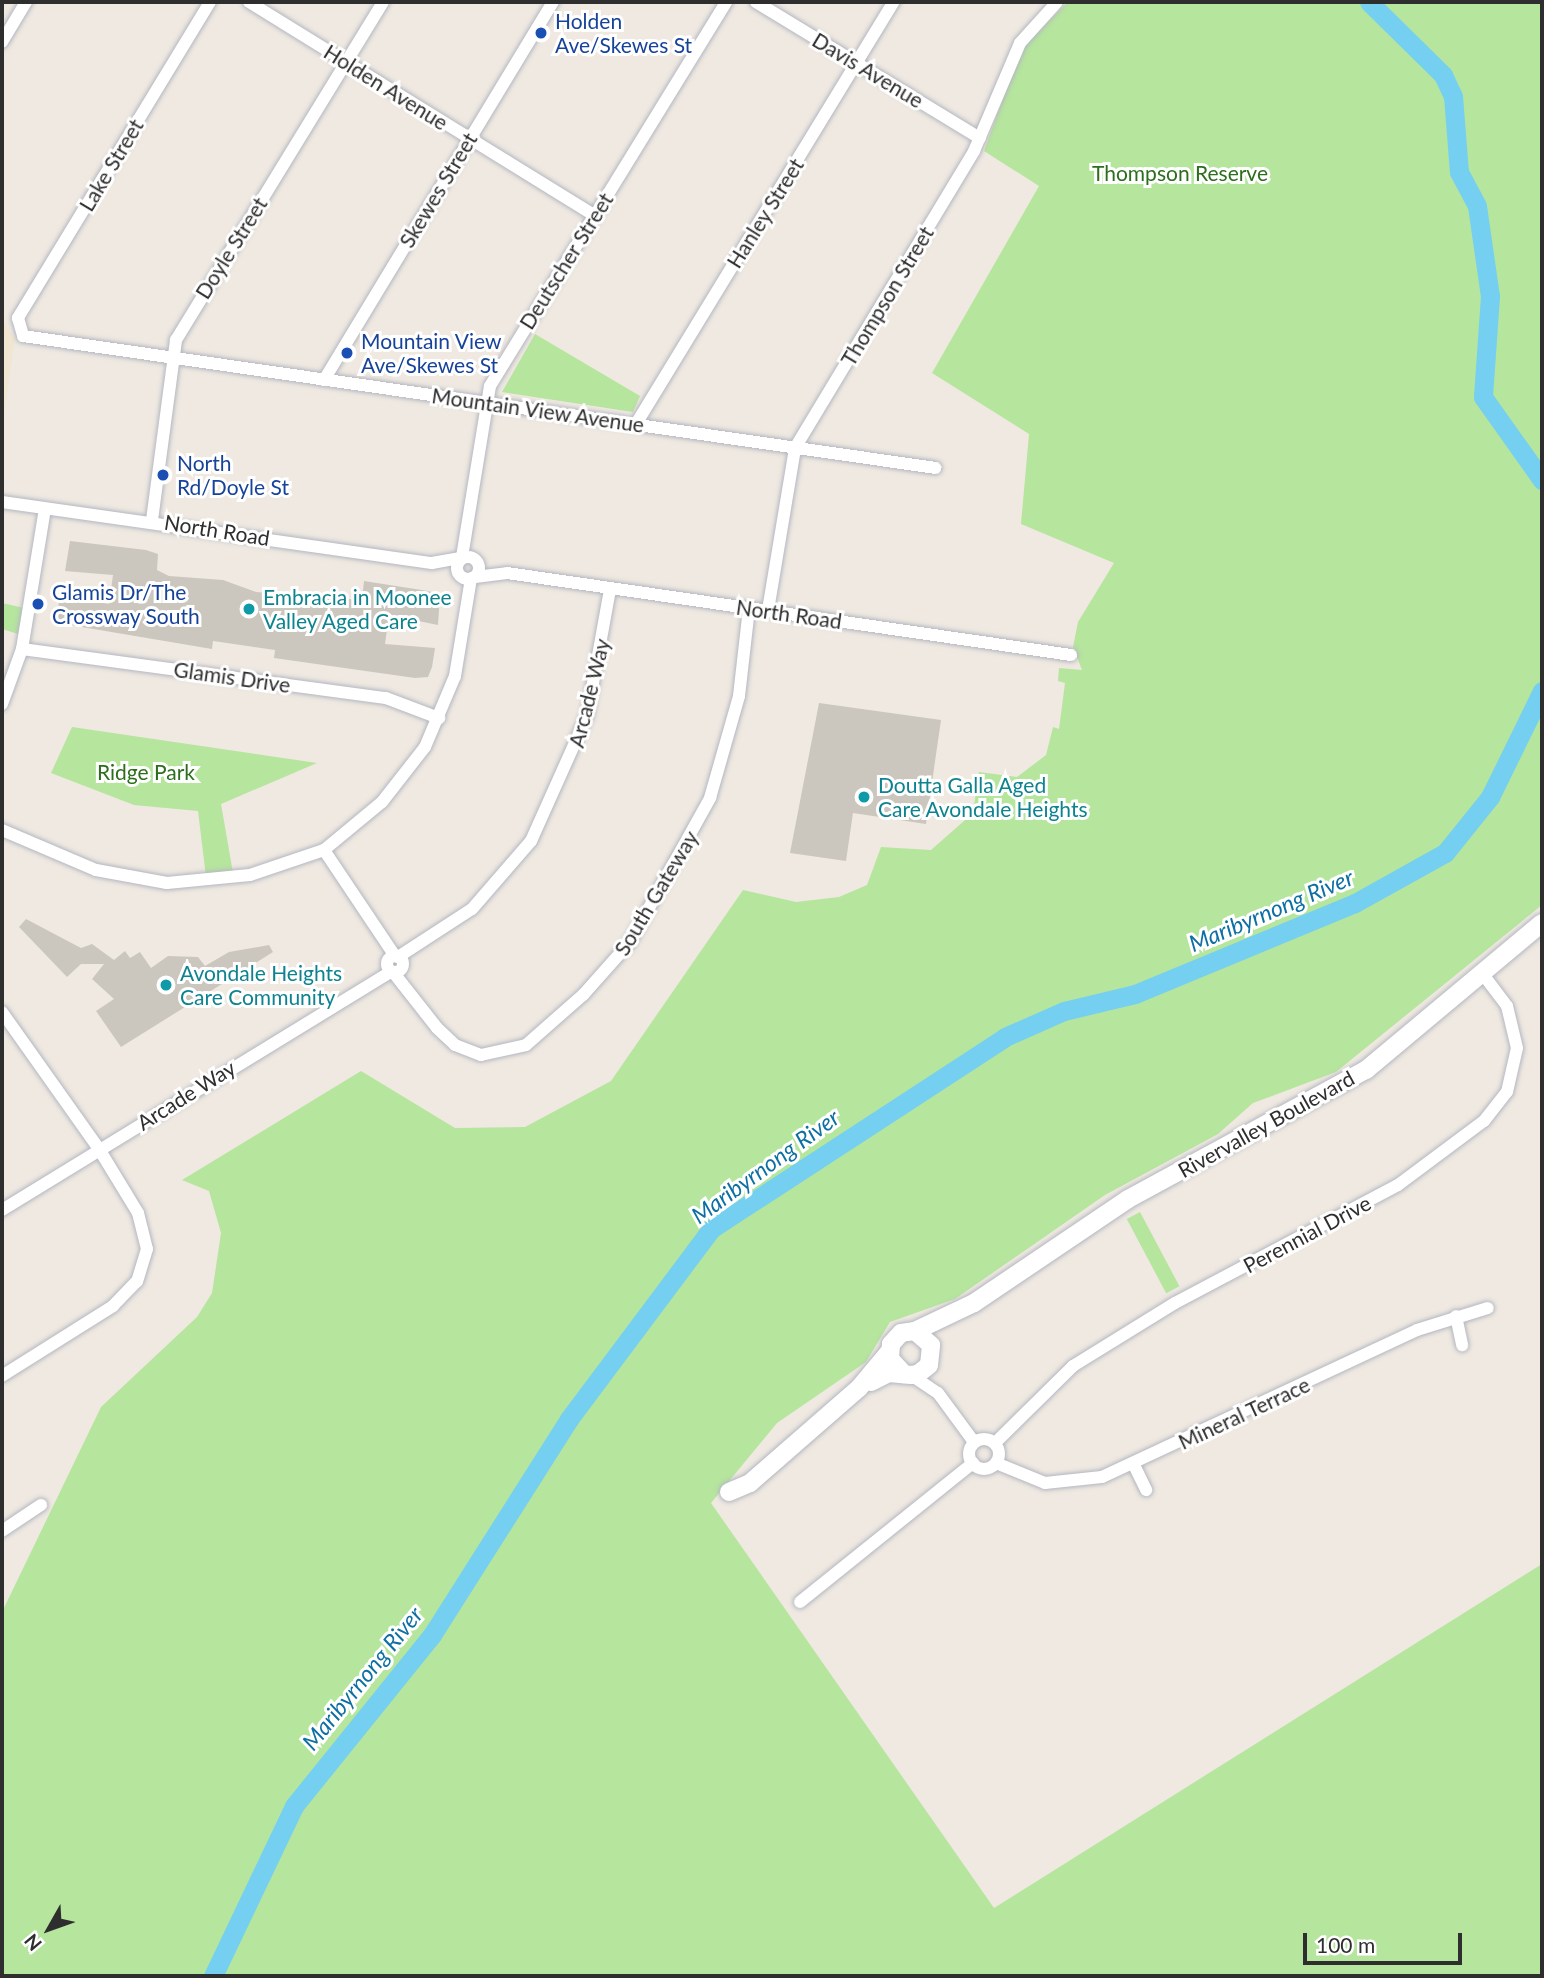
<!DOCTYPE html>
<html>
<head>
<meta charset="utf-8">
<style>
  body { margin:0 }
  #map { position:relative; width:1544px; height:1978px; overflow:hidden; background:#efe9e1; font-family:Lato,sans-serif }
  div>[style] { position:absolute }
  .education>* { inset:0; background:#f0e6d1 }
  .green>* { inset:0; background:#b6e59e; transform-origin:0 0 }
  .river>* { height:19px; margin:-9.5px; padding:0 9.5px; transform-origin:9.5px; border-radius:9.5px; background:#75cff0 }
  .building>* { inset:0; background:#cbc7bf }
  .roads { filter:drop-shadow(0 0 2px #b4b7c1) drop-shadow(0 0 2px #b4b7c1) }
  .street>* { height:12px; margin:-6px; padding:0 6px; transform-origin:6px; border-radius:6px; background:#fff }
  .street>.ring { margin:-6px; padding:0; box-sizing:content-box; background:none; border:12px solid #fff; border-radius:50% }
  .secondary>* { height:18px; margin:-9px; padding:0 9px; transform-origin:9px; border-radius:9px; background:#fff }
  .dots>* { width:19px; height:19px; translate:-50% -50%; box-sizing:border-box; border:4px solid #fff; border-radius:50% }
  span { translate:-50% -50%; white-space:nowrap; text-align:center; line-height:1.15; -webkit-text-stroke:6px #fff; paint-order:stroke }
  .transit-label { font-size:21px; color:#164399 }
  .left { translate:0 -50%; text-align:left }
  .street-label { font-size:21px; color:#2e2e2e }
  .park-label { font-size:21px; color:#2c6e1b }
  .culture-label { font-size:21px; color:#0d838f }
  .water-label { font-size:23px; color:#0d6fa3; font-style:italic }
  .frame { position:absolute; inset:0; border:4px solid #2e2e2e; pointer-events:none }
  .north { position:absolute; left:14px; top:1894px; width:70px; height:70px; -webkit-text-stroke:5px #fff; paint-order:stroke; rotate:230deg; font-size:19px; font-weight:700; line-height:28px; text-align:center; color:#2e2e2e }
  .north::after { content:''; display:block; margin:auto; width:24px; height:32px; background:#2e2e2e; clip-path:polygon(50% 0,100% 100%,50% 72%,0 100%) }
  .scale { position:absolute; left:1303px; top:1933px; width:159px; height:32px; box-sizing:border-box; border:4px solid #2e2e2e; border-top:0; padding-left:9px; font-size:21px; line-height:24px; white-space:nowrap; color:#2e2e2e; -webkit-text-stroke:5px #fff; paint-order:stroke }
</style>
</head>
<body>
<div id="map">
  <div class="education">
    <div style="clip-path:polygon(2px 319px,15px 339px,3px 419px,2px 419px)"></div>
  </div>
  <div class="green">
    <div style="clip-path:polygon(1068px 2px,1542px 2px,1542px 905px,1336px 1072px,1253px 1103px,1218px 1134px,1105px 1195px,955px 1299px,890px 1322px,866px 1362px,777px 1423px,711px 1503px,994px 1908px,1542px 1564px,1542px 1976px,2px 1976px,2px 1612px,101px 1407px,197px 1317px,212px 1293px,221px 1233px,209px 1191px,182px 1180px,361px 1071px,455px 1128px,525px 1127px,611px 1081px,743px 890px,796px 902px,839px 897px,867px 885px,881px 847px,931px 850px,973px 813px,979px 772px,1017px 777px,1046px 755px,1053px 727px,1059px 729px,1065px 683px,1058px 681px,1059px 668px,1082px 670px,1073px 647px,1078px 622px,1114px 563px,1021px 524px,1029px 434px,932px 373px,1039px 186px,984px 151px,1021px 49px)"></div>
    <div style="clip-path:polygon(535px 334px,640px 396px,633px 412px,502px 392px)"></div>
    <div style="clip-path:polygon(2px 603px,24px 608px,18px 634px,2px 629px)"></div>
    <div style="clip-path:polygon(72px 727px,317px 763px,221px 804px,233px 873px,206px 877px,198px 811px,134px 805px,51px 773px)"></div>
    <div style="left:1140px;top:1212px;width:84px;height:15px;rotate:62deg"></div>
  </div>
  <div class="river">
    <div style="left:1369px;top:2px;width:104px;rotate:44.6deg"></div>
    <div style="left:1443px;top:75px;width:23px;rotate:65deg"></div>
    <div style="left:1453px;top:96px;width:76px;rotate:85.5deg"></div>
    <div style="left:1459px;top:172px;width:38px;rotate:62deg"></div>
    <div style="left:1477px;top:206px;width:91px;rotate:81.8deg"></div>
    <div style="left:1490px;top:296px;width:101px;rotate:94deg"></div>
    <div style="left:1483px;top:397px;width:102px;rotate:54.6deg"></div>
    <div style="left:213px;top:1976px;width:188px;rotate:-64.5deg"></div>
    <div style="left:294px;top:1806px;width:220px;rotate:-51.1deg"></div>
    <div style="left:432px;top:1635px;width:256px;rotate:-57.6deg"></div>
    <div style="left:569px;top:1419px;width:237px;rotate:-53.2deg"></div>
    <div style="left:711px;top:1229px;width:351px;rotate:-33.1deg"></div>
    <div style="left:1005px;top:1037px;width:64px;rotate:-23.8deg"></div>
    <div style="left:1064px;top:1011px;width:73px;rotate:-13.5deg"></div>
    <div style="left:1135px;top:994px;width:238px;rotate:-22.5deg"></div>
    <div style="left:1355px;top:903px;width:103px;rotate:-29.1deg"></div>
    <div style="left:1445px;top:853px;width:72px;rotate:-51.2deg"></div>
    <div style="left:1490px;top:797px;width:118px;rotate:-63.9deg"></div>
  </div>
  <div class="building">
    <div style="clip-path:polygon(70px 541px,146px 550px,158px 554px,157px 570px,169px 576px,223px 580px,256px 592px,362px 600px,364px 581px,428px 591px,440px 595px,438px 625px,389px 615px,385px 644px,435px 648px,432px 667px,428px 677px,415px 678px,274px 658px,275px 650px,213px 641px,212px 649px,58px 623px,59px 594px,109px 604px,113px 575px,65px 571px)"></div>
    <div style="clip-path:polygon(819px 703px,941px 720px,926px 824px,853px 813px,846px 861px,790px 853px)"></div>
    <div style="clip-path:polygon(26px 919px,81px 948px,92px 944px,114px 960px,125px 951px,130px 958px,140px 952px,151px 968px,168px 956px,198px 957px,205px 966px,229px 952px,269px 945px,273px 952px,121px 1047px,96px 1011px,114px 999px,92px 979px,104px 964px,81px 964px,67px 977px,19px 927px)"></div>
  </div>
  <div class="roads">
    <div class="street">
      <div style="left:210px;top:2px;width:370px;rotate:121.3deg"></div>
      <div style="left:18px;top:318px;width:19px;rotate:74deg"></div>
      <div style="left:23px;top:336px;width:922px;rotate:8.23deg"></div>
      <div style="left:249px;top:2px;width:405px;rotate:31.7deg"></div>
      <div style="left:756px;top:2px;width:262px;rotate:31.3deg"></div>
      <div style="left:2px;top:42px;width:47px;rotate:-59deg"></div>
      <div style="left:324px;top:380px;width:442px;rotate:-58.8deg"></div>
      <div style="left:636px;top:424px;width:495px;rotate:-58.6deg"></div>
      <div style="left:2px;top:502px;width:434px;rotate:8.1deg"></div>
      <div style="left:432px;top:563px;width:29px;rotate:-10deg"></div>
      <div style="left:152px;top:520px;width:182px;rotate:-82.4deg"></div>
      <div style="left:176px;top:340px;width:396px;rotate:-58.5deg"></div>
      <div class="ring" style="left:457px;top:557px;width:10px;height:10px"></div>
      <div style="left:462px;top:557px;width:173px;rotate:-80.7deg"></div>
      <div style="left:490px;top:386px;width:451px;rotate:-58.4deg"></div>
      <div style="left:475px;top:577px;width:32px;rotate:-7deg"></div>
      <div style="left:507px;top:573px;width:570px;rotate:8.27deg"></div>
      <div style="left:768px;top:610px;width:164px;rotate:-80.5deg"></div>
      <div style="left:795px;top:448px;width:347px;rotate:-58.9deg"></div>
      <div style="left:974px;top:151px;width:117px;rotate:-66.9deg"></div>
      <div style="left:1020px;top:43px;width:55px;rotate:-47.9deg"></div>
      <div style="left:22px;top:649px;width:367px;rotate:7.7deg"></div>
      <div style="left:386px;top:698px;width:57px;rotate:20.7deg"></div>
      <div style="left:2px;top:704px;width:59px;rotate:-70deg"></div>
      <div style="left:22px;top:649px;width:142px;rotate:-80.7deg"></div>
      <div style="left:2px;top:830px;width:102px;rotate:23.1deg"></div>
      <div style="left:96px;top:870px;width:72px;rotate:10.4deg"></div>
      <div style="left:167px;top:883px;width:83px;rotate:-5.5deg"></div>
      <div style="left:250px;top:875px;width:78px;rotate:-18.7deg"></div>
      <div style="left:324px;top:850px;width:75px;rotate:-39.6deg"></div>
      <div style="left:382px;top:802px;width:70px;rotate:-52deg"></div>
      <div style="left:425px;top:747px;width:77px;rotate:-67.1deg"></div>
      <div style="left:455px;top:676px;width:99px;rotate:-80.7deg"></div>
      <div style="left:324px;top:850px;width:128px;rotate:56.2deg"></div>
      <div class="ring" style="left:387px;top:956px;width:4px;height:4px"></div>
      <div style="left:398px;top:957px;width:88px;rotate:-33deg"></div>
      <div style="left:472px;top:909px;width:90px;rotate:-49.1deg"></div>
      <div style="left:531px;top:841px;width:137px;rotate:-65.9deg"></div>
      <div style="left:587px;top:716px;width:128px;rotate:-79.7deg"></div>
      <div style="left:393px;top:972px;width:71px;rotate:51.8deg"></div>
      <div style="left:437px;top:1028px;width:25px;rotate:43deg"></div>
      <div style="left:455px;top:1045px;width:28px;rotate:21deg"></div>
      <div style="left:481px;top:1055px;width:46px;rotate:-12.5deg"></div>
      <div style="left:526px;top:1045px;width:76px;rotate:-41.3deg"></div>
      <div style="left:583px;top:995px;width:71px;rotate:-48.4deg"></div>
      <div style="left:630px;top:942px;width:165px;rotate:-60.9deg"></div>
      <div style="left:710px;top:798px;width:106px;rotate:-74.1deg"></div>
      <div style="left:739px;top:696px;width:89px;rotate:-83.5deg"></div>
      <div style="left:2px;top:1012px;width:168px;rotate:54.7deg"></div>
      <div style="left:99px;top:1149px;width:75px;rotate:58.6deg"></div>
      <div style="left:138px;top:1213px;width:37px;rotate:76deg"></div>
      <div style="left:147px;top:1249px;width:34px;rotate:107deg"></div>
      <div style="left:137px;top:1281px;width:35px;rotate:134deg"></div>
      <div style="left:113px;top:1306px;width:131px;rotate:147.8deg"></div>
      <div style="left:2px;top:1210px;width:456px;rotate:-31.5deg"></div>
      <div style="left:1456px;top:1316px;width:30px;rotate:78deg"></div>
      <div style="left:911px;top:1375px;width:32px;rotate:34deg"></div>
      <div style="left:938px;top:1393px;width:61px;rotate:53.7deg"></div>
      <div class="ring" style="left:969px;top:1439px;width:18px;height:18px"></div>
      <div style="left:995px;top:1443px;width:110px;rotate:-44.6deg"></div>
      <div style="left:1073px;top:1366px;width:120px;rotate:-31.7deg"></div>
      <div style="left:1175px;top:1303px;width:252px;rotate:-27.9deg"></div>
      <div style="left:1398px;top:1185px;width:107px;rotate:-36.7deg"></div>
      <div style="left:1484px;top:1121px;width:37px;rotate:-52deg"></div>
      <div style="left:1507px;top:1092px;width:45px;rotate:-77.2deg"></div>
      <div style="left:1517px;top:1048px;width:43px;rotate:-103.4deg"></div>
      <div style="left:1507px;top:1006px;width:41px;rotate:-127.1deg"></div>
      <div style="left:996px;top:1463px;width:53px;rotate:22.2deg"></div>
      <div style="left:1045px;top:1483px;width:57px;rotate:-6deg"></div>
      <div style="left:1102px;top:1477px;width:348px;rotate:-25deg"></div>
      <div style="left:1417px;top:1330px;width:74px;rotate:-17.2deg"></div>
      <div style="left:1134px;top:1465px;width:28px;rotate:64deg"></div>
      <div style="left:2px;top:1531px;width:47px;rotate:-33.7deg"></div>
      <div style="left:800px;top:1602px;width:222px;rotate:-38.8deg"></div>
    </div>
    <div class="secondary">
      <div style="left:915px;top:1331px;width:65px;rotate:-25.4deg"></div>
      <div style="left:974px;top:1303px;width:186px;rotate:-34deg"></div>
      <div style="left:1128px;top:1199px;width:271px;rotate:-28.5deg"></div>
      <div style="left:1366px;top:1070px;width:229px;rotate:-39.9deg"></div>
      <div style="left:871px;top:1382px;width:20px;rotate:-27deg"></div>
      <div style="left:889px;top:1373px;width:22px;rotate:5deg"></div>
      <div style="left:911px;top:1375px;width:7px;rotate:-8deg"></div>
      <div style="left:918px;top:1374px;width:14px;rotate:-39deg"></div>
      <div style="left:929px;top:1365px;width:20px;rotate:-84deg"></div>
      <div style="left:931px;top:1345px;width:21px;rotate:-139deg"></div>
      <div style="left:915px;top:1331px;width:14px;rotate:172deg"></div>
      <div style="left:901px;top:1333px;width:15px;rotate:132deg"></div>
      <div style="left:891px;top:1344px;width:15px;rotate:94deg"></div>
      <div style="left:890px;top:1359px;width:21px;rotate:47deg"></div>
      <div style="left:729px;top:1492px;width:23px;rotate:-23deg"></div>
      <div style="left:750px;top:1483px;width:145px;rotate:-41.1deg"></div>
      <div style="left:859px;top:1388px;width:47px;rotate:-50.2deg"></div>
    </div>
  </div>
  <div class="dots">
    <div style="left:541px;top:33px;background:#1a4fb4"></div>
    <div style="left:347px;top:353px;background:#1a4fb4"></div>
    <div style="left:163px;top:475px;background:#1a4fb4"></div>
    <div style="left:38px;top:604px;background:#1a4fb4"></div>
    <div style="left:249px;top:609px;background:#0f9aa8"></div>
    <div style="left:864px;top:797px;background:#0f9aa8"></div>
    <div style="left:166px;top:985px;background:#0f9aa8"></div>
  </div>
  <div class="transit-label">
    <span class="left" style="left:555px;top:33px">Holden<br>Ave/Skewes St</span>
    <span class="left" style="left:361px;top:353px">Mountain View<br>Ave/Skewes St</span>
    <span class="left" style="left:177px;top:475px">North<br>Rd/Doyle St</span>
    <span class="left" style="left:52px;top:604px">Glamis Dr/The<br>Crossway South</span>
  </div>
  <div class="street-label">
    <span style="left:868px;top:70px;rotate:31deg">Davis Avenue</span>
    <span style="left:386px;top:87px;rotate:32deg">Holden Avenue</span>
    <span style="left:111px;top:165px;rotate:-59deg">Lake Street</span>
    <span style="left:438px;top:190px;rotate:-59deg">Skewes Street</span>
    <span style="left:765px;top:213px;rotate:-58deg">Hanley Street</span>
    <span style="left:231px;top:248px;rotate:-58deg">Doyle Street</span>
    <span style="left:566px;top:261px;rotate:-58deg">Deutscher Street</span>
    <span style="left:887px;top:296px;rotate:-59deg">Thompson Street</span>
    <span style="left:538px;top:410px;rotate:8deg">Mountain View Avenue</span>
    <span style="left:217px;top:530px;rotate:9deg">North Road</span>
    <span style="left:789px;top:614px;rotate:8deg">North Road</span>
    <span style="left:232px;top:677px;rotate:8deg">Glamis Drive</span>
    <span style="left:589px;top:693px;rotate:-76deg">Arcade Way</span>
    <span style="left:656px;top:893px;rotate:-59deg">South Gateway</span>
    <span style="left:186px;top:1095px;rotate:-32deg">Arcade Way</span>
    <span style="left:1266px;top:1124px;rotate:-29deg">Rivervalley Boulevard</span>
    <span style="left:1307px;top:1234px;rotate:-28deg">Perennial Drive</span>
    <span style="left:1244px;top:1413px;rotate:-25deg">Mineral Terrace</span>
  </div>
  <div class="park-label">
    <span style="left:1180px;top:173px">Thompson Reserve</span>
    <span style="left:146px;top:772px">Ridge Park</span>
  </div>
  <div class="culture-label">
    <span class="left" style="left:263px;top:609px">Embracia in Moonee<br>Valley Aged Care</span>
    <span class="left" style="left:878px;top:797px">Doutta Galla Aged<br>Care Avondale Heights</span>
    <span class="left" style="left:180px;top:985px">Avondale Heights<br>Care Community</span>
  </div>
  <div class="water-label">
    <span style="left:1271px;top:910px;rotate:-23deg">Maribyrnong River</span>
    <span style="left:765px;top:1166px;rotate:-36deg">Maribyrnong River</span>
    <span style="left:362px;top:1678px;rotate:-51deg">Maribyrnong River</span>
  </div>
  <div class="frame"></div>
  <div class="north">N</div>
  <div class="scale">100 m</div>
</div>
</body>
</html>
